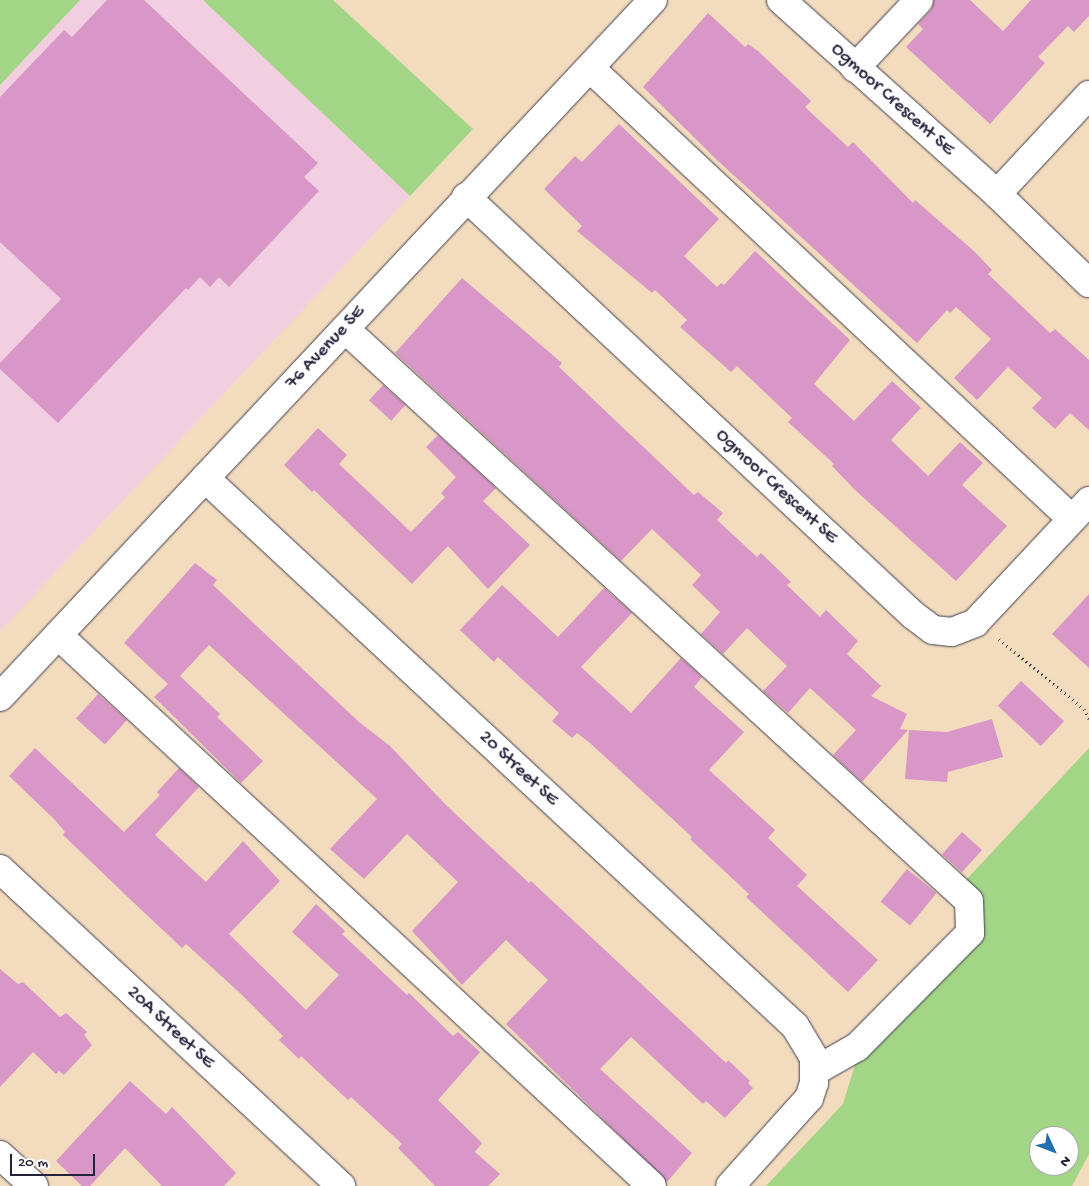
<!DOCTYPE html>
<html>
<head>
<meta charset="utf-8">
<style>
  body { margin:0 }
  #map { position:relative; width:1089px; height:1186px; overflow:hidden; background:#f3dcbe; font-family:"Gochi Hand",sans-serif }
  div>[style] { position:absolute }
  .built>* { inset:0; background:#f2cfe0 }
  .green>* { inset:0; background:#a2d585 }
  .building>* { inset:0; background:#d897c7; transform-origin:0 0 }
  .path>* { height:3px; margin-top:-1.5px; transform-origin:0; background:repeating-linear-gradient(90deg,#413e4f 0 1px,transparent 0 5px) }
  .roads { filter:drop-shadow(0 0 1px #413e4f) drop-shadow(0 0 1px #413e4f) }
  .minor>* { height:28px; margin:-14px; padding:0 14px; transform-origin:14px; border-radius:14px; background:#fff }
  span { translate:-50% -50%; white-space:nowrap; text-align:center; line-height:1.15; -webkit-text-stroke:4px #fff; paint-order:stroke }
  .street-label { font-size:19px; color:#22223b }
  .north { position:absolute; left:1029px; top:1126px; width:50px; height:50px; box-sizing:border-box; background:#fff; border:1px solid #a7a7b1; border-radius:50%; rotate:133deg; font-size:14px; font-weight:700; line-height:20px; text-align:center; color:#22223b }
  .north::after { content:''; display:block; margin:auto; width:18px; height:22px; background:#1f6fb2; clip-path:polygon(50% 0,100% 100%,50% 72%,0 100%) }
  .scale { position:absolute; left:10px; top:1154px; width:85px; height:22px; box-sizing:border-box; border:2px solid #22223b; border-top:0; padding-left:6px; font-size:15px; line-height:18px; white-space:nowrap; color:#22223b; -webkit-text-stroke:4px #fff; paint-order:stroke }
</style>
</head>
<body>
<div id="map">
  <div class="built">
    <div style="clip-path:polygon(80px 0,203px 0,410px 196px,0 631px,0 85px)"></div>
  </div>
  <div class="green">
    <div style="clip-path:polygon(0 0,80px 0,0 85px)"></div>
    <div style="clip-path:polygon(203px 0,333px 0,473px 129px,410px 196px)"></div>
    <div style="clip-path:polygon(evenodd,1089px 748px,1089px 1154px,1072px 1186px,766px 1186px,843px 1104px,855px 1065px,979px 938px,984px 916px,979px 893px,966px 880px,1089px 748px,1039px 1136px,1069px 1136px,1069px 1166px,1039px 1166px,1039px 1136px)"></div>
  </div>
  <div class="building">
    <div style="clip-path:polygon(107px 0,144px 0,318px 163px,304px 177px,319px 191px,229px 287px,219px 277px,210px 287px,200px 277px,188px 290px,186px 288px,58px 423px,0 369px,0 363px,61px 299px,0 242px,0 97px,64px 30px,72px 37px)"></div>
    <div style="clip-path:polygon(934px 0,970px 0,1003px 31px,1031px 0,1089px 0,1089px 16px,1074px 32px,1068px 26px,1038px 57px,1045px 63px,990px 124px,906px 47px,923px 29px,918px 24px,931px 10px)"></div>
    <div style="clip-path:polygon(708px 13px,745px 47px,748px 44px,758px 51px,811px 101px,805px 107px,848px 147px,853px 142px,913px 203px,915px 200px,975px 252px,992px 270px,988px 274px,1050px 333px,1055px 329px,1089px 360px,1089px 430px,1070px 413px,1055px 429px,1032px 408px,1042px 398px,1008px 367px,977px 400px,954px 378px,991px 339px,956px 307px,950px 313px,947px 310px,917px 343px,718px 161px,643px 87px)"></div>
    <div style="clip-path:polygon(619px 124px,719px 219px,684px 256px,717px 287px,721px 283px,724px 285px,755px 251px,850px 340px,814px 384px,854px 421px,892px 381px,921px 408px,891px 440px,928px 476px,960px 442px,983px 463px,962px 485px,1007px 526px,956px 581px,855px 490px,832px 466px,834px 464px,788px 422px,792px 418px,737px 366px,731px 372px,680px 327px,687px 320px,655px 290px,652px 293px,577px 231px,582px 226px,544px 189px,575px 156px,582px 162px)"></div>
    <div style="clip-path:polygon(462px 278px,562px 363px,559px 367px,694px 495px,698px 492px,723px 513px,717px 520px,757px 557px,761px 553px,791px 582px,787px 585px,820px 617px,826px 610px,858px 641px,847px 654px,881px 686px,871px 696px,907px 714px,900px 729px,908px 730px,862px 782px,833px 755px,856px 730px,810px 688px,788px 713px,763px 691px,787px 666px,747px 628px,723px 654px,701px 634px,720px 612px,692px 585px,701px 575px,652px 529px,621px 561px,395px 353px)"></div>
    <div style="left:383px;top:385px;width:30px;height:21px;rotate:42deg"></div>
    <div style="clip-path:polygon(318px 428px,347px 455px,339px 464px,411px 532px,445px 497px,441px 493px,456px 477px,426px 447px,438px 435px,496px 488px,483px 501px,530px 545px,488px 589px,448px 546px,412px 584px,314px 490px,312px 492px,284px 465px)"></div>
    <div style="clip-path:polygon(195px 563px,217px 580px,213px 585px,359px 722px,390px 746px,445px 804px,529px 883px,531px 881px,726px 1063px,728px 1060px,750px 1081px,748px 1083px,753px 1088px,725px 1118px,706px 1101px,703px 1104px,631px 1037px,600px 1069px,692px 1153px,667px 1182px,506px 1024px,548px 980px,506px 940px,462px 985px,412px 931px,458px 882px,407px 834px,364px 879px,330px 849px,377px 799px,209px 645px,180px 676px,220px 714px,217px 717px,263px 761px,241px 783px,154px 697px,168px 684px,124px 643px)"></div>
    <div style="clip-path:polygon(502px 585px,558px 637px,604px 588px,632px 613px,581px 667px,631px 713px,681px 658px,702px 677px,694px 687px,744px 732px,709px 770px,775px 830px,768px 838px,807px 875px,797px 886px,878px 960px,848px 992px,746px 897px,749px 894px,690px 839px,692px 837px,590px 743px,577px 733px,572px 738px,552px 721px,559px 713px,498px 657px,494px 662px,460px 630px)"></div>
    <div style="clip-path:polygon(1089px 594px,1089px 668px,1052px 634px)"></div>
    <div style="left:1021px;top:681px;width:59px;height:34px;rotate:43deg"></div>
    <div style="left:98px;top:694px;width:39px;height:33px;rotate:42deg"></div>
    <div style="clip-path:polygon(992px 719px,1003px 757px,948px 772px,947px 782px,905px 779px,909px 730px,947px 732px)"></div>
    <div style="clip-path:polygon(35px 748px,124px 832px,160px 795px,157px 792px,179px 768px,199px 787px,155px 835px,206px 882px,243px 841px,280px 881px,229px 934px,306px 1010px,339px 975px,292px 932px,316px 904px,345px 931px,342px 934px,407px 995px,409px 993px,453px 1036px,458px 1032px,480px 1052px,438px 1100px,482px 1143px,475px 1152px,500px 1174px,488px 1186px,435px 1186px,398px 1148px,402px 1144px,351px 1097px,348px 1100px,301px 1056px,299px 1059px,279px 1040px,283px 1036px,240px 993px,186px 944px,182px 948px,133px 902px,63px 835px,65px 832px,54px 819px,9px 776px)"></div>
    <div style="left:962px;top:832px;width:27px;height:30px;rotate:42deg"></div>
    <div style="left:907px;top:869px;width:38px;height:42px;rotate:39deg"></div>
    <div style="clip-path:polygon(0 969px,18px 984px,23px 982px,60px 1017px,66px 1013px,87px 1032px,84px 1035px,92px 1045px,64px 1075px,59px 1071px,56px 1074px,33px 1052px,0 1087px)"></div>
    <div style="clip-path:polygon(130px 1081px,166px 1114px,172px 1107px,236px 1173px,224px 1186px,162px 1186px,125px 1148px,90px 1186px,82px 1186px,56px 1161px)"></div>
  </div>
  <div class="path">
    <div style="left:999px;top:639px;width:110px;rotate:39.5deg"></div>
    <div style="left:1084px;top:709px;width:11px;rotate:63deg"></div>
  </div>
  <div class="roads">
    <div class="minor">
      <div style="left:781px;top:0;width:290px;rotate:41.9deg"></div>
      <div style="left:997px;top:194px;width:128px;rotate:44.1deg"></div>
      <div style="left:590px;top:68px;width:660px;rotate:43.1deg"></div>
      <div style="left:855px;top:68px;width:93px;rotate:-46.7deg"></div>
      <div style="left:997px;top:194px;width:135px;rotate:-47.1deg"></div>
      <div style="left:466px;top:197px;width:612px;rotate:43.08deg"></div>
      <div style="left:913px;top:615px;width:25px;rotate:37deg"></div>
      <div style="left:933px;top:630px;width:19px;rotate:6deg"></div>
      <div style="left:952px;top:632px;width:25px;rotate:-21deg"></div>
      <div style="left:975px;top:623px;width:167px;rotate:-46.9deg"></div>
      <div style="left:345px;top:329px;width:846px;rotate:42.51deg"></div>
      <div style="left:969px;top:901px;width:32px;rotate:88deg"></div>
      <div style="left:970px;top:933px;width:161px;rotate:134.7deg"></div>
      <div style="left:857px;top:1047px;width:48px;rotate:150.3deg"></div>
      <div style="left:205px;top:478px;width:805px;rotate:42.89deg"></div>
      <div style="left:795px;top:1026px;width:37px;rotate:59deg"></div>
      <div style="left:814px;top:1058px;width:25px;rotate:90deg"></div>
      <div style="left:814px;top:1083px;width:16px;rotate:108deg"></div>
      <div style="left:809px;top:1098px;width:118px;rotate:131.9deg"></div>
      <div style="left:58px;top:635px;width:810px;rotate:42.85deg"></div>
      <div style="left:0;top:697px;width:955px;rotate:-46.87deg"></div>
      <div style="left:0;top:869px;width:466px;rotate:42.9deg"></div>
      <div style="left:0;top:1155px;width:46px;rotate:42.4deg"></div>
    </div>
  </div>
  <div class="street-label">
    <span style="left:892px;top:100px;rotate:42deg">Ogmoor Crescent SE</span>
    <span style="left:326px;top:348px;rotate:-47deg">76 Avenue SE</span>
    <span style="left:776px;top:487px;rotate:43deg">Ogmoor Crescent SE</span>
    <span style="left:518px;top:769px;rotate:43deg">20 Street SE</span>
    <span style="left:170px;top:1028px;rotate:43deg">20A Street SE</span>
  </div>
  <div class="north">N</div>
  <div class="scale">20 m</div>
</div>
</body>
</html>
